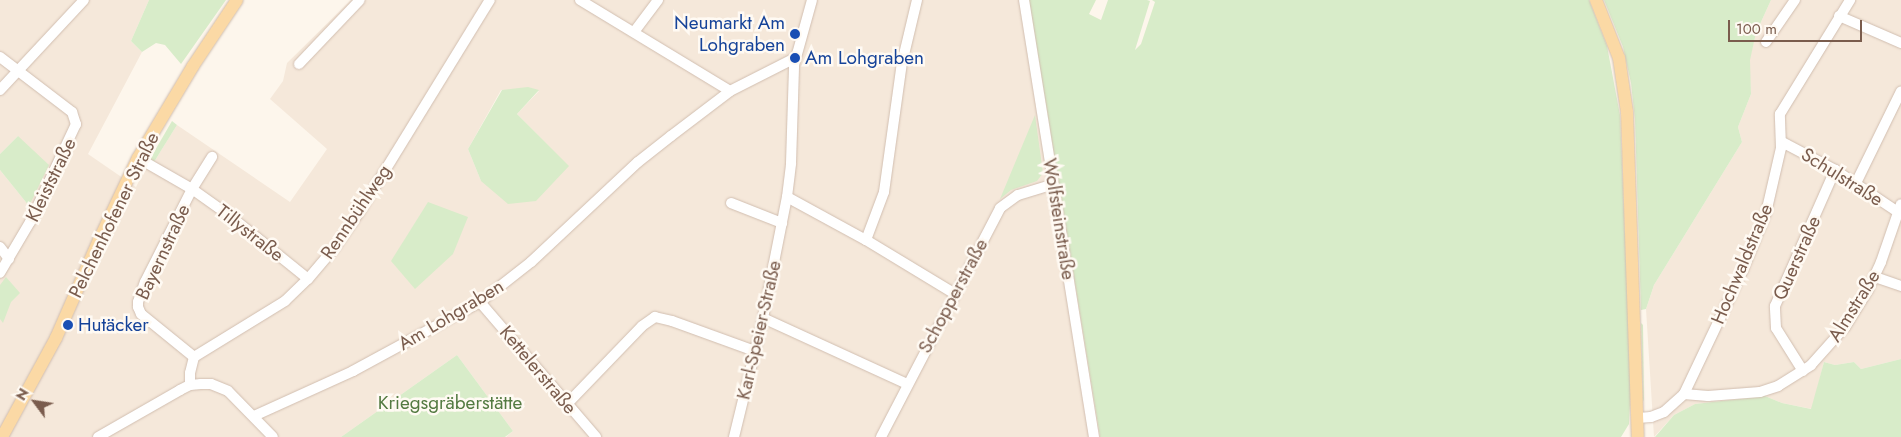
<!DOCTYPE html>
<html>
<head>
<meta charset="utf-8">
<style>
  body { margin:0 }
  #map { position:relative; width:1901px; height:437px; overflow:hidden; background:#fdf6ec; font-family:Jost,sans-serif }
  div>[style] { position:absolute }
  .residential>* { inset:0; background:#f5e8da }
  .green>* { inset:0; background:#d8ecc9 }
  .roads { filter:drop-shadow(0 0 1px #d1beb0) drop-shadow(0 0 1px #d1beb0) }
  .minor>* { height:10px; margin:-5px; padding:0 5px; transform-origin:5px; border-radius:5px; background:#fff }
  .major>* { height:12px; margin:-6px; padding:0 6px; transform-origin:6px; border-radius:6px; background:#fbd9a5 }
  .dots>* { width:14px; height:14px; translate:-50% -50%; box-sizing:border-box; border:2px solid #fffaf3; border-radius:50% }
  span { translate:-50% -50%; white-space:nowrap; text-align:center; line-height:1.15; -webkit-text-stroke:5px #fffaf3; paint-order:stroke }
  .transit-label { font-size:19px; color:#164399 }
  .right { translate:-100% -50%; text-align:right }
  .left { translate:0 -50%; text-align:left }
  .street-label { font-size:19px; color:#7a5c4d }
  .park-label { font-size:19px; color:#537a41 }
  .north { position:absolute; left:10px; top:377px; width:50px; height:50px; -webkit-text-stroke:4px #fffaf3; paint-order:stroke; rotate:301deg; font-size:14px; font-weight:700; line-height:20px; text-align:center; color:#7a5c4d }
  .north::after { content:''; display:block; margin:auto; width:18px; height:22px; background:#7a5c4d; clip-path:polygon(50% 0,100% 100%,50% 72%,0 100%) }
  .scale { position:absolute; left:1728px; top:20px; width:134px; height:22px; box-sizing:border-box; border:2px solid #7a5c4d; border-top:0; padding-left:6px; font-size:15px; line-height:18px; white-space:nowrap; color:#7a5c4d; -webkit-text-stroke:4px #fffaf3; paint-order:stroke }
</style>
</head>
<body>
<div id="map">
  <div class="residential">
    <div style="clip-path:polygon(evenodd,0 0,149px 0,131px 41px,142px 52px,88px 154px,136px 187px,150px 159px,154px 162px,177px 125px,290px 202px,327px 149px,270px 99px,283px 81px,287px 63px,351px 0,1029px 0,1100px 437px,506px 437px,513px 431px,457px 355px,341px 437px,0 437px,0 170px,29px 206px,18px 136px,0 154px,0 0,501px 90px,539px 91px,517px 114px,568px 166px,481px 181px,468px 149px,501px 90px)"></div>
    <div style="clip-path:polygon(1771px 0,1901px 0,1901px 359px,1861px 369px,1854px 362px,1835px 365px,1824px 362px,1812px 409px,1782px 403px,1765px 396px,1695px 404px,1674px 415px,1654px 437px,1646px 309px,1654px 285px,1742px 142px,1738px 127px,1751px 94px,1749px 61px,1756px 33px)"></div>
  </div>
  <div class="green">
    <div style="clip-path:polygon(149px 0,226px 0,181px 64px,165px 45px,156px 43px,142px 52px,131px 41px)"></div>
    <div style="clip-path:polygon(1029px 0,1096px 0,1089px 14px,1101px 20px,1108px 0,1147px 0,1150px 1px,1135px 50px,1141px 44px,1155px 2px,1152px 0,1589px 0,1607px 46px,1620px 115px,1631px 383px,1629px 424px,1621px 437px,1100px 437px)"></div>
    <div style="clip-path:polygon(1604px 0,1771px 0,1756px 33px,1750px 60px,1751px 94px,1738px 127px,1742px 142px,1654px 285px,1646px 309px,1641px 310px,1635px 120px,1631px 83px,1623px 47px)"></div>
    <div style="clip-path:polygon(528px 87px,539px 90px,517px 114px,569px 166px,536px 201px,508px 204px,481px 181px,468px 149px,502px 90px)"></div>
    <div style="clip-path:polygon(1035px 115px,1043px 173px,1037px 181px,1011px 190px,1000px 199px)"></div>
    <div style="clip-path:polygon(172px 121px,177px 125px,154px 162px,150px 159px)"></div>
    <div style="clip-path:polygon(18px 136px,49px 165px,29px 206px,0 170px,0 154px)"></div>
    <div style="clip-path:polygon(428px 202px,468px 217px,453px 254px,415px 289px,391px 261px)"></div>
    <div style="clip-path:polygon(6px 277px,20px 293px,11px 302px,3px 323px,0 319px,0 285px)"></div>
    <div style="clip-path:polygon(1641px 323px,1643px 325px,1644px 402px,1643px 399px)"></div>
    <div style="clip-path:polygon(457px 355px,513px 431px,505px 437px,341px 437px)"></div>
    <div style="clip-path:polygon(1901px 359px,1901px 437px,1655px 437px,1674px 415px,1695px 404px,1765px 396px,1782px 403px,1811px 409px,1824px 362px,1835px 365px,1854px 362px,1861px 369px)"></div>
  </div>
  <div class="roads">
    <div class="minor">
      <div style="left:580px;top:0;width:175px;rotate:31.2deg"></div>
      <div style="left:1024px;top:0;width:443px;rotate:80.9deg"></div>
      <div style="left:1839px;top:16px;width:68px;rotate:23.5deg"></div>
      <div style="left:634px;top:32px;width:40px;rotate:-53deg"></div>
      <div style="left:1766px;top:42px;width:51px;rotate:-55.4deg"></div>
      <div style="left:0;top:57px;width:91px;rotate:37.4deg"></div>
      <div style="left:72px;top:112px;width:13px;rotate:72deg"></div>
      <div style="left:76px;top:124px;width:108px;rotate:115.1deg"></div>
      <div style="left:30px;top:222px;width:59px;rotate:120.5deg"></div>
      <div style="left:299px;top:64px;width:88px;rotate:-46.4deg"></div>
      <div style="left:0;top:90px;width:123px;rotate:-47deg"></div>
      <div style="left:1782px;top:142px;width:60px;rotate:27.8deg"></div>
      <div style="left:1835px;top:170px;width:79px;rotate:33.7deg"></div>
      <div style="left:138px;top:158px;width:62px;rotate:29.9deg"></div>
      <div style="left:192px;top:189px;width:47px;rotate:35.4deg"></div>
      <div style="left:230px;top:216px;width:100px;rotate:38.9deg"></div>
      <div style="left:1856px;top:183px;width:102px;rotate:-63.9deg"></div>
      <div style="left:787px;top:197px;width:90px;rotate:28.6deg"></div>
      <div style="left:866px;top:240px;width:104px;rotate:31.2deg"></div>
      <div style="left:731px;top:203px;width:55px;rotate:21.4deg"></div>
      <div style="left:866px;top:240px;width:51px;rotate:-69.4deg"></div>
      <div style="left:884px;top:192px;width:130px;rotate:-82.1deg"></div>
      <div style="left:902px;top:63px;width:65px;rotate:-76.6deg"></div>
      <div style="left:0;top:247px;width:15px;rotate:53deg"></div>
      <div style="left:1875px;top:277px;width:28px;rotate:19deg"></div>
      <div style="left:480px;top:302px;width:178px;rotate:49.3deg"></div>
      <div style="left:763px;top:318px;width:158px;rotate:24.6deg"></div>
      <div style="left:194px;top:357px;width:68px;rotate:-140.9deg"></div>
      <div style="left:141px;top:314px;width:8px;rotate:-113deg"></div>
      <div style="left:138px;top:307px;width:5px;rotate:-90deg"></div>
      <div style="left:138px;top:302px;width:21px;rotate:-71deg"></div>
      <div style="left:145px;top:282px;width:104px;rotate:-63.2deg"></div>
      <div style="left:192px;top:189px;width:38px;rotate:-58deg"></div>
      <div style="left:1803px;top:371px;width:51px;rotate:-122.1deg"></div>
      <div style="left:1776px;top:328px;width:22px;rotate:-93deg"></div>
      <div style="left:1775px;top:306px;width:149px;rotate:-66.2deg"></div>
      <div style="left:190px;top:385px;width:12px;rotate:-90deg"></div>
      <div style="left:190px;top:373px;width:16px;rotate:-76deg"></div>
      <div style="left:194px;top:357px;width:107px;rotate:-31.6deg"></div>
      <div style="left:285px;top:301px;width:32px;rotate:-44deg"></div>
      <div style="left:308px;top:279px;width:43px;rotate:-49.7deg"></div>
      <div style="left:336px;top:246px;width:42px;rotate:-55.6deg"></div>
      <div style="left:360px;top:211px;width:248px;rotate:-58.4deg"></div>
      <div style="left:1684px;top:394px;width:24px;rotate:5deg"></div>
      <div style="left:1708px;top:396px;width:52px;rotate:-4.4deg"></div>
      <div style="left:1760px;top:392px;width:19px;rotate:-18deg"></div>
      <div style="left:1778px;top:386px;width:39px;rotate:-32deg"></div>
      <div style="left:1811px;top:365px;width:51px;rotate:-48.2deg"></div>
      <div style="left:1845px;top:327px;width:44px;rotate:-58.1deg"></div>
      <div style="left:1868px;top:290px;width:31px;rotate:-65deg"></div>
      <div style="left:1881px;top:262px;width:61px;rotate:-71deg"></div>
      <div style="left:567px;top:404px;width:108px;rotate:-46.1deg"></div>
      <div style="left:642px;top:326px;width:16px;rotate:-35deg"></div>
      <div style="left:655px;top:317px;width:17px;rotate:13deg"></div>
      <div style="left:672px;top:321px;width:88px;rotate:19.9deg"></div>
      <div style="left:254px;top:416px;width:109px;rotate:-24.4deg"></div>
      <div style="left:353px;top:371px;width:145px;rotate:-28.5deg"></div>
      <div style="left:480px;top:302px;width:65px;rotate:-38.1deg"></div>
      <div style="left:531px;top:262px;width:146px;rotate:-43.1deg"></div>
      <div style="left:638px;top:162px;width:42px;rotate:-38.2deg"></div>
      <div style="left:671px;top:136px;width:74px;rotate:-37.3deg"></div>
      <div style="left:730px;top:91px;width:73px;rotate:-26.9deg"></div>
      <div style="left:1638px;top:418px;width:13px;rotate:-4deg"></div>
      <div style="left:1651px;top:417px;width:14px;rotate:-21deg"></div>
      <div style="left:1664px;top:412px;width:27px;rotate:-42deg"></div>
      <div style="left:1684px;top:394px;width:137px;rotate:-64.6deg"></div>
      <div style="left:1743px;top:270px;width:61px;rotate:-68deg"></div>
      <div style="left:1766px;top:213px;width:67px;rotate:-77deg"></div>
      <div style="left:1781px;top:148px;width:34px;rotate:-92deg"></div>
      <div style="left:1780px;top:114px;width:134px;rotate:-58.4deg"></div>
      <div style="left:98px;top:437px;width:95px;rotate:-29.8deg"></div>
      <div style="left:180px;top:390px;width:11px;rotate:-27deg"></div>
      <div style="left:190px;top:385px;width:11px;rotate:-5deg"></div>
      <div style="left:201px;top:384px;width:10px"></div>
      <div style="left:211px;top:384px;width:18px;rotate:22deg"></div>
      <div style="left:228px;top:391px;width:64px;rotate:45.6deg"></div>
      <div style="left:734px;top:437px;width:122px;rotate:-76.3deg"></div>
      <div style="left:763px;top:318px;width:123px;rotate:-78.8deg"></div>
      <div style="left:787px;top:197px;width:34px;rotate:-83deg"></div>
      <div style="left:791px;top:163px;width:98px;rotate:-88.2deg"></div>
      <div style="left:794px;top:65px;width:67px;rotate:-74.5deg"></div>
      <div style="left:881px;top:437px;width:258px;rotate:-62.5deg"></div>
      <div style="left:1000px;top:208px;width:22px;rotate:-36deg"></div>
      <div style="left:1018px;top:195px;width:37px;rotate:-17deg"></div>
    </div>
    <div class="major">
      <div style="left:1596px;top:0;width:62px;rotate:68.4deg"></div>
      <div style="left:1619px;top:58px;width:55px;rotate:81.6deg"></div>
      <div style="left:1627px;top:112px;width:325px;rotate:88.1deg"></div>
      <div style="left:2px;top:437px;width:113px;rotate:-61.4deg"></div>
      <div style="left:56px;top:338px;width:107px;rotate:-66.3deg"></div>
      <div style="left:99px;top:240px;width:91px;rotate:-64.6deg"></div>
      <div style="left:138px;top:158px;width:107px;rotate:-59.1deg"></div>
      <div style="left:193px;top:66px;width:79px;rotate:-56.3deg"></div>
    </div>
  </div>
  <div class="dots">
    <div style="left:795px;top:34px;background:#1a4fb4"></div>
    <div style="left:795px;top:58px;background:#1a4fb4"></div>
    <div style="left:68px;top:325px;background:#1a4fb4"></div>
  </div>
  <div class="transit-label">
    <span class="right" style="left:785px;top:34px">Neumarkt Am<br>Lohgraben</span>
    <span class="left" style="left:805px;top:58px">Am Lohgraben</span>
    <span class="left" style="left:78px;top:325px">Hutäcker</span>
  </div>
  <div class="street-label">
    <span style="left:1842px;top:177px;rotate:32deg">Schulstraße</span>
    <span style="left:51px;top:180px;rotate:-64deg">Kleiststraße</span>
    <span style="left:356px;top:212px;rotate:-56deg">Rennbühlweg</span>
    <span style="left:114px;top:215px;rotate:-64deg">Pelchenhofener Straße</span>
    <span style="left:1059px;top:219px;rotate:81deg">Wolfsteinstraße</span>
    <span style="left:250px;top:233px;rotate:38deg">Tillystraße</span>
    <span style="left:163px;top:252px;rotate:-65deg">Bayernstraße</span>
    <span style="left:1797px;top:258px;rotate:-66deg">Querstraße</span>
    <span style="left:1742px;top:264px;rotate:-67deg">Hochwaldstraße</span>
    <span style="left:953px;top:296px;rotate:-62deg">Schopperstraße</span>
    <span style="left:1854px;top:306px;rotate:-58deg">Almstraße</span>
    <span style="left:451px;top:315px;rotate:-31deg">Am Lohgraben</span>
    <span style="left:759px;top:330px;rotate:-77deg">Karl-Speier-Straße</span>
    <span style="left:538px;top:370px;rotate:50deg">Kettelerstraße</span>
  </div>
  <div class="park-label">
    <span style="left:450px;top:403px">Kriegsgräberstätte</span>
  </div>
  <div class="north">N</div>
  <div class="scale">100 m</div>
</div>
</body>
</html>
